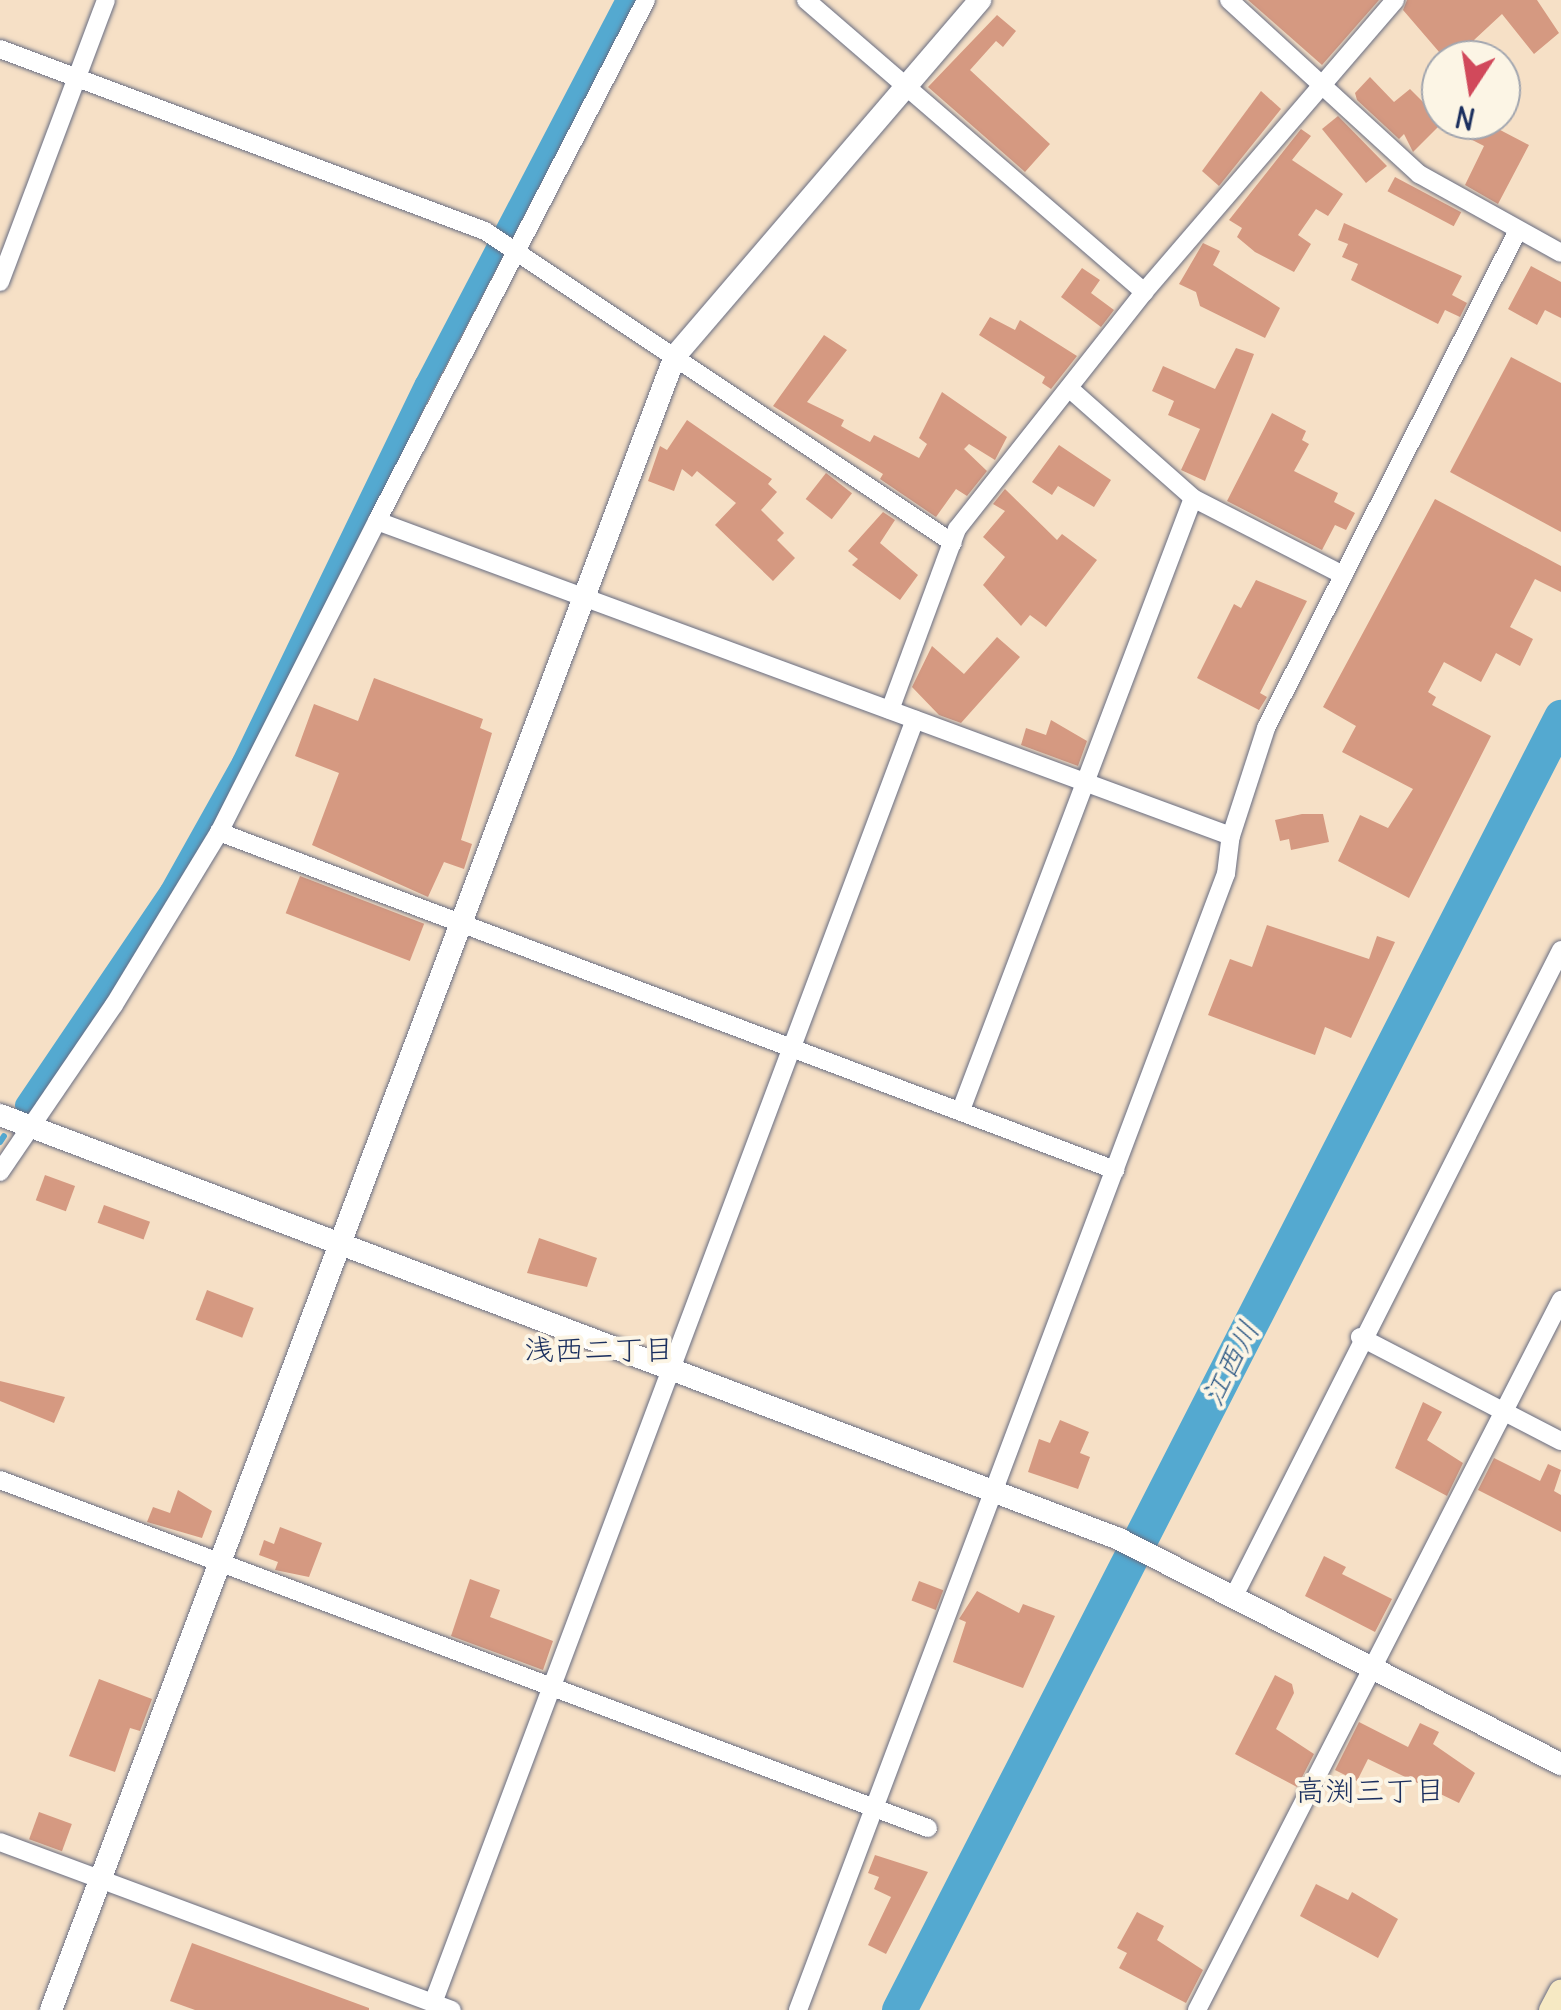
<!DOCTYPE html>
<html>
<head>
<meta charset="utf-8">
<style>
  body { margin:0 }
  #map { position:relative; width:1561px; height:2010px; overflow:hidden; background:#f6e0c6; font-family:Delius,"Klee One",sans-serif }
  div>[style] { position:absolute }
  .stream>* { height:6px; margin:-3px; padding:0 3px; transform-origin:3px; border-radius:3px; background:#54a9d0 }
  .canal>* { height:20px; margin:-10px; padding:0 10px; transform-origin:10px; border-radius:10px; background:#54a9d0 }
  .river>* { height:35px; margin:-17.5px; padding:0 17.5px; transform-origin:17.5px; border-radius:17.5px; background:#54a9d0 }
  .building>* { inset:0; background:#d59981; transform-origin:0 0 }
  .roads { filter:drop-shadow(0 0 2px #686d82) drop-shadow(0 0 2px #686d82) }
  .minor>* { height:18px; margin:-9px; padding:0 9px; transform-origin:9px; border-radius:9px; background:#fff }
  .tertiary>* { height:22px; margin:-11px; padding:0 11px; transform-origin:11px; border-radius:11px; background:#fff }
  .secondary>* { height:25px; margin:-12.5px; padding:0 12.5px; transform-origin:12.5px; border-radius:12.5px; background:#f6e9c3 }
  span { translate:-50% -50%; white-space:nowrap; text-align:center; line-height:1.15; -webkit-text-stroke:8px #fcf5e5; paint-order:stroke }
  .neighbourhood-label { font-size:30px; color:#1b2f5e }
  .water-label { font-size:30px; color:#2f5a86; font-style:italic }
  .north { position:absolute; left:1421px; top:40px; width:100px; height:100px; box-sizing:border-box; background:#fcf5e5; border:2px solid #a2a6af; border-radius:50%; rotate:192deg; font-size:28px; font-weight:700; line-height:40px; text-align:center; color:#1b2f5e }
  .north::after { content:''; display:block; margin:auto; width:35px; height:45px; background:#d1495b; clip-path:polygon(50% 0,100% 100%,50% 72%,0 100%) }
</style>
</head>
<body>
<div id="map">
  <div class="stream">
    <div style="left:0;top:1142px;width:7px;rotate:-56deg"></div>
  </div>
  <div class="canal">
    <div style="left:25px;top:1105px;width:258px;rotate:-55.9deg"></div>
    <div style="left:170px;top:891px;width:148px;rotate:-60.8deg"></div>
    <div style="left:242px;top:762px;width:420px;rotate:-64.2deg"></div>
    <div style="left:425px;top:384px;width:433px;rotate:-62.4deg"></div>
  </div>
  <div class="river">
    <div style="left:899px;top:2010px;width:1453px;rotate:-62.89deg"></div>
  </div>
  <div class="building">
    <div style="clip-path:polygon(1248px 0,1379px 0,1322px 65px)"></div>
    <div style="clip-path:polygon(1407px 0,1537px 0,1559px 33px,1534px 54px,1502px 14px,1474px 40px,1490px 60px,1446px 60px,1403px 10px)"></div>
    <div style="clip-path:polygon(997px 15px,1016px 31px,1003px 47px,996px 41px,970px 70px,1050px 144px,1025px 172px,928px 87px)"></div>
    <div style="clip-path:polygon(1370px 77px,1394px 102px,1410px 89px,1441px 120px,1481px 120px,1529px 145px,1498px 204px,1465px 185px,1484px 146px,1441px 124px,1413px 152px,1404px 134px,1399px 139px,1357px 100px,1355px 93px)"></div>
    <div style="clip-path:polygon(1261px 91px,1281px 109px,1219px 186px,1202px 171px)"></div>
    <div style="clip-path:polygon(1338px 116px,1387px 166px,1366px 183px,1322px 129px)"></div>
    <div style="clip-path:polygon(1301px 129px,1311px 136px,1292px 160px,1343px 194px,1328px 216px,1316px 209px,1298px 235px,1311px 244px,1294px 272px,1255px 252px,1237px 237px,1242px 228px,1229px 220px)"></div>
    <div style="left:1395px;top:177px;width:75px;height:16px;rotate:28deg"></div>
    <div style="clip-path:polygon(1344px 223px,1462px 276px,1452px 295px,1467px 303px,1460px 317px,1445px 310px,1438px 324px,1351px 280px,1358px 264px,1342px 257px,1348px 244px,1338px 240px)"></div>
    <div style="clip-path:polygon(1203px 243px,1220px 251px,1213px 265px,1280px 308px,1265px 338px,1200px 306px,1196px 292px,1179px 284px)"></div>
    <div style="clip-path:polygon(1531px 266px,1561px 282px,1561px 318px,1545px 310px,1537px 325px,1508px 309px)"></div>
    <div style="clip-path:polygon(1082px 268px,1100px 280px,1091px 293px,1114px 310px,1101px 327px,1061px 297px)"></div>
    <div style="clip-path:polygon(990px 317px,1015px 330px,1020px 320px,1077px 356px,1051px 389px,1042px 383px,1045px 377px,979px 335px)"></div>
    <div style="clip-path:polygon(824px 335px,847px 350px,807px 402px,844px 420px,841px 426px,855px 434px,870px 442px,874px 435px,919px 458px,927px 444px,919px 438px,942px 392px,1007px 437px,995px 460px,969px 444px,964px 449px,987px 471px,967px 496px,956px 489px,936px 517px,880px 479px,883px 474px,773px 406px)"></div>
    <div style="clip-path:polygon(1236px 348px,1254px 354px,1205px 481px,1181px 470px,1200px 429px,1168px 415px,1174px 401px,1152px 391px,1163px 366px,1215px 389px)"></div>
    <div style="clip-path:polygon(1511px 357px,1561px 383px,1561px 532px,1450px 472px)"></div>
    <div style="clip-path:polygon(1272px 413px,1306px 431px,1302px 440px,1309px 444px,1294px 471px,1338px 493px,1334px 502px,1355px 513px,1346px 530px,1335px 525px,1322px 550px,1227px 501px)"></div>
    <div style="clip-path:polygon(687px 420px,772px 479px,768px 484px,777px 492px,761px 510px,784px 533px,777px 540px,795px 558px,773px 581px,715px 525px,736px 503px,697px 471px,692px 477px,682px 469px,674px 491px,648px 481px,660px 446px,667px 450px)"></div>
    <div style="clip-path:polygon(1059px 445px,1111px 480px,1094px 507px,1058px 486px,1052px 495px,1032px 482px)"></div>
    <div style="left:826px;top:473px;width:33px;height:33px;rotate:38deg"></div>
    <div style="clip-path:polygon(1005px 489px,1057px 540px,1062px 534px,1097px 560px,1046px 627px,1030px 615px,1021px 626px,983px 585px,1005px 557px,983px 537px,1005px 511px,993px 504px)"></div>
    <div style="clip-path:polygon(1435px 499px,1561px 566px,1561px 592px,1535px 579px,1510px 627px,1533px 639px,1520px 666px,1496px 653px,1481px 682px,1444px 662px,1428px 692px,1436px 697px,1432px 705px,1491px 736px,1409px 898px,1338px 861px,1360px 815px,1388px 828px,1413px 789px,1342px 752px,1356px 726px,1323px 707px)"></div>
    <div style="clip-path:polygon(883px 512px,895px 520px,880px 543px,918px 575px,900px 600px,852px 565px,858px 559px,848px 551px)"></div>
    <div style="clip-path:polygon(1256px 580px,1307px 601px,1260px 693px,1267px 697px,1259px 710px,1197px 678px,1234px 604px,1241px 608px)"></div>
    <div style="clip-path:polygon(997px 637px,1020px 657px,961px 723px,939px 715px,912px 687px,932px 646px,964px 674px)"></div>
    <div style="clip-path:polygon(374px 678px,483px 719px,480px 728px,492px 733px,461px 840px,472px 844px,464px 869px,444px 862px,428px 897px,312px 845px,339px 773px,295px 756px,314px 704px,358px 721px)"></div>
    <div style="clip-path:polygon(1051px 720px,1087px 741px,1078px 766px,1021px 745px,1026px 728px,1046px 735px)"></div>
    <div style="clip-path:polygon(1302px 814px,1323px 814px,1329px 842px,1291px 850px,1289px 839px,1280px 841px,1275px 820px)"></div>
    <div style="left:300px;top:876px;width:133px;height:40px;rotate:21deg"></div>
    <div style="clip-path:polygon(1267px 925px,1369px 959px,1377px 936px,1395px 942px,1351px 1038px,1325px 1027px,1315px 1055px,1208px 1015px,1230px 959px,1252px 967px)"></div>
    <div style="left:45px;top:1175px;width:32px;height:27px;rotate:20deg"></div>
    <div style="left:104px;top:1205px;width:49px;height:19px;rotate:20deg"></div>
    <div style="clip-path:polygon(539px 1238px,597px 1258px,587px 1287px,527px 1273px)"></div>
    <div style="left:207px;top:1290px;width:50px;height:32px;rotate:21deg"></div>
    <div style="clip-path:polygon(0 1381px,65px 1397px,54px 1423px,0 1401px)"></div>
    <div style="clip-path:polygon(1423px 1402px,1442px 1412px,1427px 1440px,1463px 1463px,1447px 1496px,1395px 1468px)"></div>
    <div style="clip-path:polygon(1060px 1420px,1089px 1432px,1080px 1453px,1090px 1457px,1078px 1489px,1028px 1472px,1039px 1439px,1050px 1443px)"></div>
    <div style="clip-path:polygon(1494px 1458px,1540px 1481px,1548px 1464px,1561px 1470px,1554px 1491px,1561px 1495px,1561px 1532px,1478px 1490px)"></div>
    <div style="clip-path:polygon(178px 1490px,212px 1511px,202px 1538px,147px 1522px,153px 1507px,170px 1513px)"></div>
    <div style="clip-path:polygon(280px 1527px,322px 1543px,309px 1577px,275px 1570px,278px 1562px,259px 1555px,264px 1540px,274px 1544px)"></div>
    <div style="clip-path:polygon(1324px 1556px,1346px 1567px,1342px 1574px,1392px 1599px,1375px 1632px,1305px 1596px)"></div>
    <div style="clip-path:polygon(470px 1579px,500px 1590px,490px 1617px,553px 1641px,543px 1670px,451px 1636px)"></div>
    <div style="left:919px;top:1581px;width:26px;height:21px;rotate:21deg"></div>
    <div style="clip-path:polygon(977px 1591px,1019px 1613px,1023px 1604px,1055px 1616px,1023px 1688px,953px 1662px,966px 1622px,959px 1619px)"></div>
    <div style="clip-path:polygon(1275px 1675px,1292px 1684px,1294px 1693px,1276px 1729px,1314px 1754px,1297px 1787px,1235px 1754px)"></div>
    <div style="clip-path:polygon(99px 1679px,152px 1699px,140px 1731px,130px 1728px,115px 1772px,69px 1756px)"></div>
    <div style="clip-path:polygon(1359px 1722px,1408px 1747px,1420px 1723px,1439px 1732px,1433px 1744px,1475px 1773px,1459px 1803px,1368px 1759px,1357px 1781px,1335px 1770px)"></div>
    <div style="left:39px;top:1812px;width:35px;height:29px;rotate:20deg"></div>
    <div style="clip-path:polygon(875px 1855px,928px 1872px,886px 1954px,868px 1945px,891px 1897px,874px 1889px,879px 1877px,868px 1873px)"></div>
    <div style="clip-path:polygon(1316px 1884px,1348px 1900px,1352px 1892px,1398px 1919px,1378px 1958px,1300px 1916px)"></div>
    <div style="clip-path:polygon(1137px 1912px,1164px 1926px,1157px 1940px,1203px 1970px,1186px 2003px,1119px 1968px,1127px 1953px,1117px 1948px)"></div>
    <div style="clip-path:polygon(192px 1943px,369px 2008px,369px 2010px,195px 2010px,170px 2001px)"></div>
  </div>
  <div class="roads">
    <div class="minor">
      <div style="left:646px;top:0;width:586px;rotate:117.31deg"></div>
      <div style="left:377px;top:521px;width:910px;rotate:20.25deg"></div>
      <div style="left:806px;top:0;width:447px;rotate:40.8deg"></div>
      <div style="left:1229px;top:0;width:258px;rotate:42.5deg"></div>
      <div style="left:1419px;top:174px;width:162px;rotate:29.1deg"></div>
      <div style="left:0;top:49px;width:518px;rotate:20.57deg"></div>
      <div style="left:485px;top:231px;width:562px;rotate:33.69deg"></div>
      <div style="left:0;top:282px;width:301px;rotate:-69.4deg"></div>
      <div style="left:1070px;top:389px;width:164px;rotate:41.5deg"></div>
      <div style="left:1193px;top:498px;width:169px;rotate:27.2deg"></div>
      <div style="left:377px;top:521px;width:349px;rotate:116.9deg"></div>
      <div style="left:219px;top:832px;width:958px;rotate:20.67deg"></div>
      <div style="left:890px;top:710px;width:193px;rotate:-69.7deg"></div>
      <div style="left:957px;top:529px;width:302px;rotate:-51.7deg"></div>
      <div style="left:1144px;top:292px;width:385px;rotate:-49.3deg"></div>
      <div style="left:961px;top:1110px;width:654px;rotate:-69.24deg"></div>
      <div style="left:0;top:1172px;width:202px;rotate:-55.7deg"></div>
      <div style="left:114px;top:1005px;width:202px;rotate:-58.7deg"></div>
      <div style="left:1360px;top:1337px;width:226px;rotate:27.4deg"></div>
      <div style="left:0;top:1480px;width:991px;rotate:20.56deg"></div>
      <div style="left:1234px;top:1596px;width:724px;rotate:-63.15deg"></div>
      <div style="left:0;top:1842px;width:482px;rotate:20.4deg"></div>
      <div style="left:433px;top:2003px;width:1371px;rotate:-69.42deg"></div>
      <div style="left:798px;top:2010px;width:1214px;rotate:-69.36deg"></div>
      <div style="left:1226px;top:874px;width:38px;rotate:-83deg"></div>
      <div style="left:1231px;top:836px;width:114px;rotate:-72deg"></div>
      <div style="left:1266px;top:728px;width:558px;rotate:-63.16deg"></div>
      <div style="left:1197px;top:2010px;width:798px;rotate:-62.86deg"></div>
    </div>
    <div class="tertiary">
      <div style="left:0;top:1115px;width:1197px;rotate:20.75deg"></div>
      <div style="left:1119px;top:1539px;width:496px;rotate:27deg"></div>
      <div style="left:51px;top:2010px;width:1768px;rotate:-69.33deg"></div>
      <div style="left:675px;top:356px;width:469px;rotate:-49.4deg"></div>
    </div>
    <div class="secondary">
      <div style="left:1551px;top:2010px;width:21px;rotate:-62deg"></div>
    </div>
  </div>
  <div class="neighbourhood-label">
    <span style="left:599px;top:1349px">浅西二丁目</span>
    <span style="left:1370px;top:1790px">高渕三丁目</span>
  </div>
  <div class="water-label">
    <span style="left:1230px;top:1363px;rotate:-63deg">江西川</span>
  </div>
  <div class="north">N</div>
</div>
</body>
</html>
